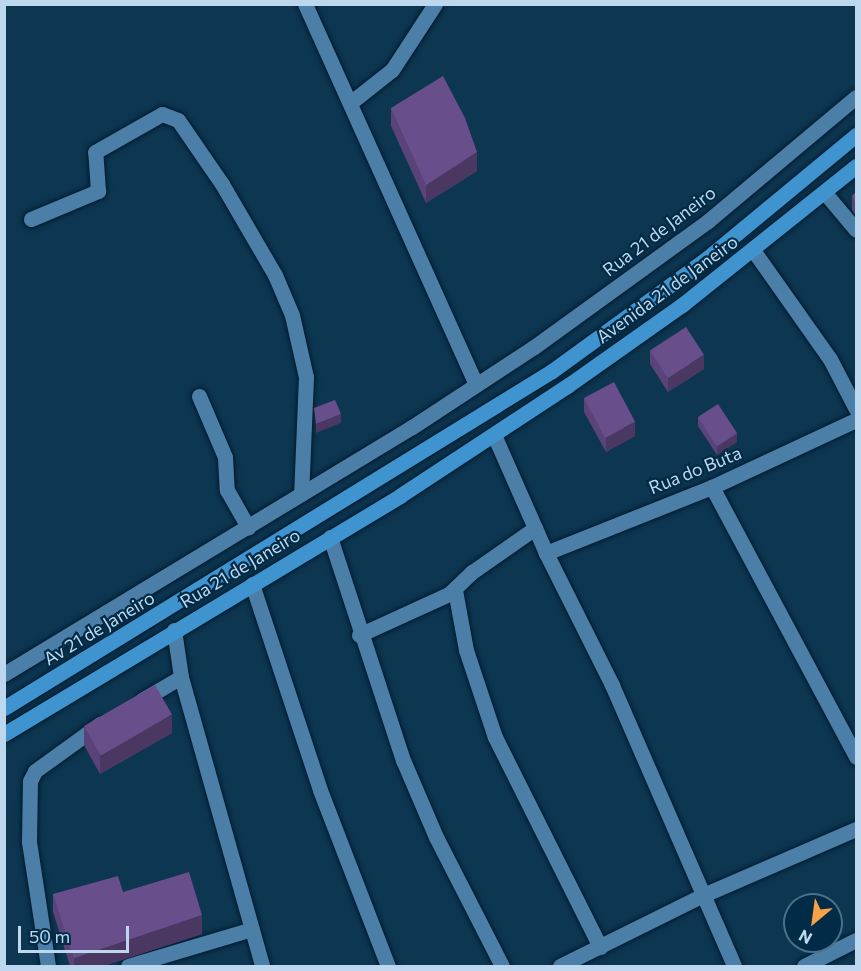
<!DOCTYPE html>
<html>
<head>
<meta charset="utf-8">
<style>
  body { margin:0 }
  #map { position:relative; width:861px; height:971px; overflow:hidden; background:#0d3651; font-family:Commissioner,sans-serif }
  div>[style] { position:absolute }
  .roads { filter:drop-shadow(0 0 2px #021c2f) drop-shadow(0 0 2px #021c2f) }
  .minor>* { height:15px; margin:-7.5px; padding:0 7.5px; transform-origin:7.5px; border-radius:7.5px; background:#4c7fa7 }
  .major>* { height:15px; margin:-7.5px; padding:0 7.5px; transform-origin:7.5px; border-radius:7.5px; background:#3f94d0 }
  .wall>* { inset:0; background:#5a4378 }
  .shaded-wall>* { inset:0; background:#4a3762 }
  .building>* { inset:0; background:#694e8c; transform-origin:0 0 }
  span { translate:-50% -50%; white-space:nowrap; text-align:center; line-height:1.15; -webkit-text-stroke:4.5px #012b46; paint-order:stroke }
  .street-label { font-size:18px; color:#bdd8ee }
  .frame { position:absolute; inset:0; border:6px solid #bdd8ee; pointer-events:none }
  .north { position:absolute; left:783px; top:893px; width:60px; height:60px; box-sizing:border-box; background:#012b46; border:2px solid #4c7089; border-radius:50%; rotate:209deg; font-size:16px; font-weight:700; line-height:24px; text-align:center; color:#bdd8ee }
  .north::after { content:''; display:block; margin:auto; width:21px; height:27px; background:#f7a149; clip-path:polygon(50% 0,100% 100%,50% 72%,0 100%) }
  .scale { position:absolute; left:18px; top:926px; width:111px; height:27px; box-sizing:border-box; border:3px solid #bdd8ee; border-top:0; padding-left:8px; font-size:18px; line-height:21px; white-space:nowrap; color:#bdd8ee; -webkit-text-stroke:4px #012b46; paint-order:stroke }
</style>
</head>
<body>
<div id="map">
  <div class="roads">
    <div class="minor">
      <div style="left:305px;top:4px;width:417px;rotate:65.8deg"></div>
      <div style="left:350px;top:103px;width:53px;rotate:-38.2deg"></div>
      <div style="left:392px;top:70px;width:79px;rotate:-56.9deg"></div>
      <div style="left:825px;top:193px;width:48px;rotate:50deg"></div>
      <div style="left:31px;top:219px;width:73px;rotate:-22.7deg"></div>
      <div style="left:98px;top:191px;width:39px;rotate:-94deg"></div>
      <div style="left:95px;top:152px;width:77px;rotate:-29.6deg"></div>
      <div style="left:162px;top:114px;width:17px;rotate:21deg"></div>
      <div style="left:178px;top:120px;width:78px;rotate:55.5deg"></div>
      <div style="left:222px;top:184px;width:105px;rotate:59.8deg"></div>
      <div style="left:275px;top:275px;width:43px;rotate:67deg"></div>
      <div style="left:292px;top:315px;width:64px;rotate:77.3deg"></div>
      <div style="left:306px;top:377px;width:117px;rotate:92.4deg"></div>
      <div style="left:753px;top:250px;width:133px;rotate:54.8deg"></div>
      <div style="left:830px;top:359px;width:56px;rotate:62.5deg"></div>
      <div style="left:199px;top:396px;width:66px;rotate:66.9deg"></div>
      <div style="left:225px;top:457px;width:33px;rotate:87deg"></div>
      <div style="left:227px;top:490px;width:43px;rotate:60.4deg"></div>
      <div style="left:494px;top:435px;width:129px;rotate:66.2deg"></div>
      <div style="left:546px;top:553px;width:148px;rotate:63.4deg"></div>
      <div style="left:612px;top:685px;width:306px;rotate:66.5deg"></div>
      <div style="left:712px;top:487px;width:306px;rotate:61.9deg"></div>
      <div style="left:330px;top:537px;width:235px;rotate:71.9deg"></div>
      <div style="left:403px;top:760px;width:84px;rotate:66.8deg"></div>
      <div style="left:436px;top:837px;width:145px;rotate:62.9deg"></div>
      <div style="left:546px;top:553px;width:179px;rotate:-21.7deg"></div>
      <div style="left:712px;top:487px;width:159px;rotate:-25deg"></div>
      <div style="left:252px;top:584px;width:217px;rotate:71.7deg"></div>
      <div style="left:320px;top:790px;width:189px;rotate:68.9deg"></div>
      <div style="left:455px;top:590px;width:61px;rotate:79.6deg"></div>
      <div style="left:466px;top:650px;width:92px;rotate:71.6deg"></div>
      <div style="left:495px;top:737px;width:235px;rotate:63.4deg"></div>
      <div style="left:174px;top:630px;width:48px;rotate:81.5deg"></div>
      <div style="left:181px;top:677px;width:300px;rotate:74.3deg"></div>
      <div style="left:359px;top:635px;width:99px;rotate:-24.5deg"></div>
      <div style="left:449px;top:594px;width:32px;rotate:-44deg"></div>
      <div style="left:472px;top:572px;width:77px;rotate:-34.9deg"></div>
      <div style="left:4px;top:674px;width:477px;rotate:-31.2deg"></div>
      <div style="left:412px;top:427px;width:146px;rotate:-33.3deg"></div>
      <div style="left:534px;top:347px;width:215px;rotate:-35.9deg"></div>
      <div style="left:708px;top:221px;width:193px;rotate:-40deg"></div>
      <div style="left:142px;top:700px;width:45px;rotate:-30.5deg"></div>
      <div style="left:48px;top:966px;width:125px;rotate:-98.7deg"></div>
      <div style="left:29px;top:842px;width:61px;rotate:-89.1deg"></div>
      <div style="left:30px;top:781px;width:11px;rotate:-63deg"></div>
      <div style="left:35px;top:771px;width:80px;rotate:-35.9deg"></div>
      <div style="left:128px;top:966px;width:129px;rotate:-16.6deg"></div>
      <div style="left:560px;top:966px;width:157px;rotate:-26.4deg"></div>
      <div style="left:701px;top:896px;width:169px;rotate:-23.4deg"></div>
      <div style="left:804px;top:966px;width:58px;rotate:-26.6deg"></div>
    </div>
    <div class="major">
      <div style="left:4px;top:708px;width:643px;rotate:-31.59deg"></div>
      <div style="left:552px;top:371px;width:190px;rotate:-36deg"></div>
      <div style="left:706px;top:259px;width:195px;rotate:-39.6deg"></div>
      <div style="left:4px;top:734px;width:463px;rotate:-31deg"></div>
      <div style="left:401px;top:495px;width:199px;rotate:-33.3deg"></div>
      <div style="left:567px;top:386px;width:141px;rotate:-35.2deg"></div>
      <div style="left:682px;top:305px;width:223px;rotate:-38.6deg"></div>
    </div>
  </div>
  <div class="wall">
    <div style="clip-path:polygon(391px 108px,477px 171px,426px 203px,391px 126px)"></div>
    <div style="clip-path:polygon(856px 192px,856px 216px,852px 210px,852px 196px)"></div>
    <div style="clip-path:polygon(650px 350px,704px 369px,668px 392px,650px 364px)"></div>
    <div style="clip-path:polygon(584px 398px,635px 436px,606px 452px,584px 412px)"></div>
    <div style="clip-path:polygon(698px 417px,737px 442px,717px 455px,698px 426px)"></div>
    <div style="clip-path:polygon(84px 727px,172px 733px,100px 774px,84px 745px)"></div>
    <div style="clip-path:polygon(123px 892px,202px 934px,103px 966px,70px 966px,53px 912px,53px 894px)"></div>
  </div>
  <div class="shaded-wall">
    <div style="clip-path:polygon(477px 152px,477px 171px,426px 203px,426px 185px)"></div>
    <div style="clip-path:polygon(704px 355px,704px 369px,668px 392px,668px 378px)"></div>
    <div style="clip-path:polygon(341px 414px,341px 423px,316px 433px,316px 424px)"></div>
    <div style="clip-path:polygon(635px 422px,635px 436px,606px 452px,606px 438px)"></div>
    <div style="clip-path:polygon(737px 433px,737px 442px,717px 455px,717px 446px)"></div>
    <div style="clip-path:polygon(172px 715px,172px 733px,100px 774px,100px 755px)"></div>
    <div style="clip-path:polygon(202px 915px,202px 934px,103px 966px,74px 966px,74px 958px)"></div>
  </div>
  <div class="building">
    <div style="clip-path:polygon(443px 76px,465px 118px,477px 152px,426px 185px,391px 108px)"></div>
    <div style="clip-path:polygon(856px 192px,856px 202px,852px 196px)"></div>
    <div style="left:686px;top:327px;width:33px;height:43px;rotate:57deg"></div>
    <div style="left:614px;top:382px;width:45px;height:34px;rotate:62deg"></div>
    <div style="clip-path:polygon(335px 400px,341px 414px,316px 424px,314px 408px)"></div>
    <div style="left:718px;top:404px;width:35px;height:24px;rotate:57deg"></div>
    <div style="left:155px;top:685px;width:34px;height:82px;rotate:60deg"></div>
    <div style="clip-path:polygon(189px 872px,202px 915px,74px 958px,53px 894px,118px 876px,123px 892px)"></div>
  </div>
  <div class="street-label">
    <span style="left:659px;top:231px;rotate:-37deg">Rua 21 de Janeiro</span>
    <span style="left:667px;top:289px;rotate:-36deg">Avenida 21 de Janeiro</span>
    <span style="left:695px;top:470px;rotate:-22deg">Rua do Buta</span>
    <span style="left:240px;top:568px;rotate:-31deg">Rua 21 de Janeiro</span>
    <span style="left:99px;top:628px;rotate:-31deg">Av 21 de Janeiro</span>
  </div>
  <div class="frame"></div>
  <div class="north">N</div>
  <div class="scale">50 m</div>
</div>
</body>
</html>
